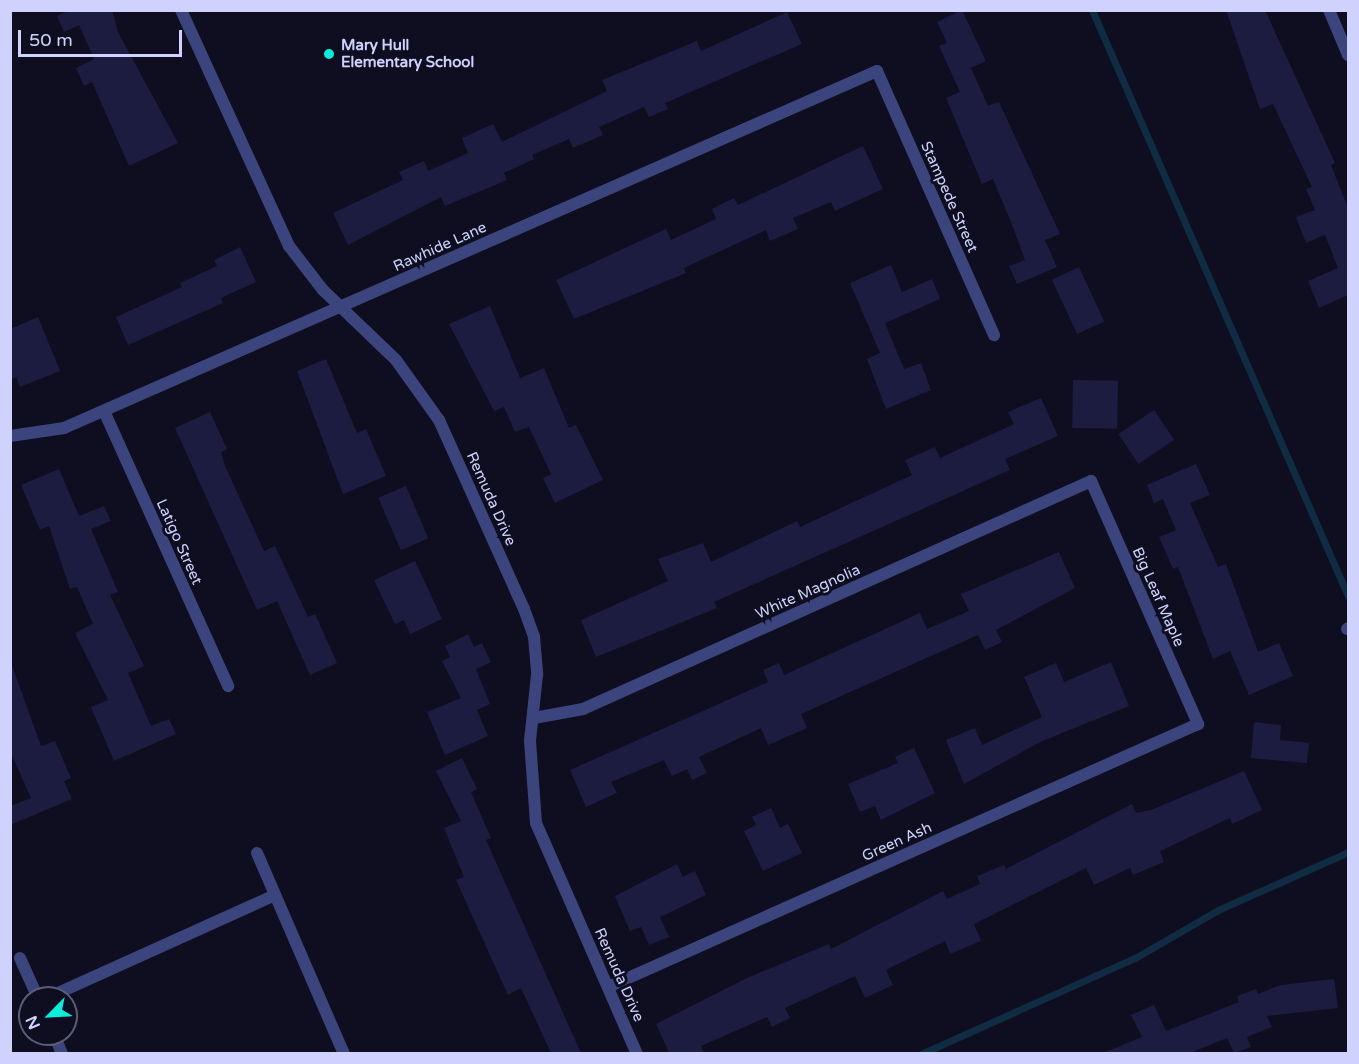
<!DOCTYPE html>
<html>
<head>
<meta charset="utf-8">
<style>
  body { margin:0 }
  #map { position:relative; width:1359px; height:1064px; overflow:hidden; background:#0e0e20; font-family:"Varela Round",sans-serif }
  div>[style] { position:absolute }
  .stream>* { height:7px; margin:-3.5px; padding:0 3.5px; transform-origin:3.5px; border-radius:3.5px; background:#0f2c43 }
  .building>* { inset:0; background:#1c1b40; transform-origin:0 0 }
  .lane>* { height:12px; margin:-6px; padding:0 6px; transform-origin:6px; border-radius:6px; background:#3b447c }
  .street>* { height:12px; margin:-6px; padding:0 6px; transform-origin:6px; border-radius:6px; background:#3b447c }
  .dots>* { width:16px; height:16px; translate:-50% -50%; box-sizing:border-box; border:3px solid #0e0e20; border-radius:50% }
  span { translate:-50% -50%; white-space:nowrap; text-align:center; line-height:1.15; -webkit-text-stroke:6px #0e0e20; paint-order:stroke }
  .poi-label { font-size:15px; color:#cfd2fd; font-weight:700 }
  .left { translate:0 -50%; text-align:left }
  .street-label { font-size:15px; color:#cfd2fd }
  .frame { position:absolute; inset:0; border:12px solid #cfd2fd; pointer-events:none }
  .north { position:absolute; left:18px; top:986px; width:60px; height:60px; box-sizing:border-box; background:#0e0e20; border:2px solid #5b5c78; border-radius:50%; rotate:246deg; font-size:16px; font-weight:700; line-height:24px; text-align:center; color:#cfd2fd }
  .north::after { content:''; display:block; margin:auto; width:21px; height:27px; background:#0cecdb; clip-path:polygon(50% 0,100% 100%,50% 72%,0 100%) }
  .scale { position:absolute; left:18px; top:30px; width:164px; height:27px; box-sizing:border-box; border:3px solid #cfd2fd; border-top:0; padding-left:8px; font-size:18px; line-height:21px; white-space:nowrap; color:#cfd2fd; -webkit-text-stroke:4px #0e0e20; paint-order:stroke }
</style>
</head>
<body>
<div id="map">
  <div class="stream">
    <div style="left:1092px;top:10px;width:639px;rotate:66.4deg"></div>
    <div style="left:921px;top:1054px;width:235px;rotate:-24.2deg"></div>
    <div style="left:1135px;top:958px;width:96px;rotate:-30deg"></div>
    <div style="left:1218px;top:910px;width:142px;rotate:-24deg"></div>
  </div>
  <div class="building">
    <div style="clip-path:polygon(70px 10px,112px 10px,118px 32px,178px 143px,129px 166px,92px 82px,84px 86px,76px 68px,94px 59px,79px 25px,64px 32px,57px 16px)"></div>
    <div style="clip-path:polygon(962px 10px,986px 61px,971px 68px,988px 106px,999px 102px,1060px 234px,1045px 240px,1057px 267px,1017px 284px,1009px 266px,1025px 260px,1011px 222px,993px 179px,982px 184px,946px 98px,960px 92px,939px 46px,947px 43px,937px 22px)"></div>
    <div style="clip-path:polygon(1226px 10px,1265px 10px,1335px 163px,1331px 165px,1348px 208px,1348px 295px,1319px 308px,1308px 281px,1338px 268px,1325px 235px,1306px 243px,1296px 217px,1315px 210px,1306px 189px,1312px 187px,1273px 104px,1260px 109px)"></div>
    <div style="clip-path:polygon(787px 12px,802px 44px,665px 103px,668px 109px,649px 117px,644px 107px,599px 127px,603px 135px,573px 148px,569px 139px,532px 155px,534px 159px,504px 173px,507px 180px,445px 206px,441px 197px,348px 245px,333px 213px,403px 180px,399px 172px,424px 161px,428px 171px,468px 153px,462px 138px,493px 124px,502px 142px,607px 91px,602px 80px,697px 41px,701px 51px)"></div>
    <div style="clip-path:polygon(863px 146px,883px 189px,835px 211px,831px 202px,793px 218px,798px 229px,770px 241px,766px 230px,684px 268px,686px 273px,574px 319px,556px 280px,666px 229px,671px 240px,716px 219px,712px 209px,734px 198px,738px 205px)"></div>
    <div style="clip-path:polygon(240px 247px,256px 282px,221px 298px,223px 303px,128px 345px,116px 317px,182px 287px,180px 283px,217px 266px,214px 260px)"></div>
    <div style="clip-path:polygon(891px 265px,902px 292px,932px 279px,940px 299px,885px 323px,904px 369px,921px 363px,931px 390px,886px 409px,867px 359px,880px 353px,850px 283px)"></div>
    <div style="left:1079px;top:267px;width:60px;height:30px;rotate:65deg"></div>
    <div style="clip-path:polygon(490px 306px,520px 378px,544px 368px,569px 428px,576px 425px,603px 480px,555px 503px,543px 478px,551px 474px,529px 427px,515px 432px,504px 407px,494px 411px,449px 324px)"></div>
    <div style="clip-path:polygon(38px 317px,60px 371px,20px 387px,16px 377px,10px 380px,10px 329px)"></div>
    <div style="clip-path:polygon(326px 359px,357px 433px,366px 429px,386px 476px,343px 494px,297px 371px)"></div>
    <div style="left:1073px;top:380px;width:45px;height:48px;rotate:1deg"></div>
    <div style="clip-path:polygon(1041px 398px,1058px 436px,1005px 459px,1010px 470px,714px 602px,717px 608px,596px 657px,581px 620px,668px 581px,658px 559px,703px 543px,711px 562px,797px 521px,800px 527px,912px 475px,905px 460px,935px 447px,940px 458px,1014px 424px,1008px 412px)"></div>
    <div style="left:1154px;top:410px;width:36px;height:43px;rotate:56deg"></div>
    <div style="clip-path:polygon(210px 412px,227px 449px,221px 452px,225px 466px,264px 551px,275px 546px,308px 617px,315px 614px,337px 663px,310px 675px,277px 601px,257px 610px,175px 428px)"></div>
    <div style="clip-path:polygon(1196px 464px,1210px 495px,1190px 503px,1218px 567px,1226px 564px,1258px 652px,1279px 643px,1293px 676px,1249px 695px,1230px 651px,1213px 659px,1178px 567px,1173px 569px,1159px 537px,1176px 530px,1163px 499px,1154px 503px,1147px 485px)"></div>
    <div style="clip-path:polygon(59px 469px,79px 516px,104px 506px,111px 521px,91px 529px,118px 592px,110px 595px,144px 666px,128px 673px,151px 726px,169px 719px,176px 734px,114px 761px,91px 707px,108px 700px,75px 633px,93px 624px,77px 587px,70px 589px,49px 526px,40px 530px,21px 485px)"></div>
    <div style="left:406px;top:486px;width:57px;height:30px;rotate:67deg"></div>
    <div style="clip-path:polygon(1059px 552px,1075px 588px,996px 630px,1002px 642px,985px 650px,978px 635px,801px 714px,807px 728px,768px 745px,761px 728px,699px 757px,707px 773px,692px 780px,687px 769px,672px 776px,664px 760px,611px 782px,617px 793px,586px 807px,570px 770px,768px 682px,763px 670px,779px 663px,784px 675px,920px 613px,927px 629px,969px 611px,961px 594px)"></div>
    <div style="clip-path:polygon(415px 561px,442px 619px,410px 634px,404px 620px,395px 624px,374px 580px)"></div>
    <div style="clip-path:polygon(468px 634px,474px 647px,482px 643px,491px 662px,476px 669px,490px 704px,477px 710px,488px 736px,445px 755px,427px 712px,461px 698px,442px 661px,450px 657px,445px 646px)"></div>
    <div style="clip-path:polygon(10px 660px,41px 746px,55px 741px,71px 778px,64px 781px,72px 799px,10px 825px,10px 806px,31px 798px,10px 751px)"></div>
    <div style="clip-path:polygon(1111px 662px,1129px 706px,1040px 742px,964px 784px,946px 740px,975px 728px,982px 745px,1042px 717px,1024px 677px,1056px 663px,1064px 682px)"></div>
    <div style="clip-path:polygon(1254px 722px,1281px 725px,1280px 740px,1309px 743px,1307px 763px,1251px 758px)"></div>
    <div style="clip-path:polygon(914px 748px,935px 793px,881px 820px,875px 806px,860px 812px,848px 784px,898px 763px,895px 757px)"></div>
    <div style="clip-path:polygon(462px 758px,477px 789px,471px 792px,491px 838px,486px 840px,581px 1053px,551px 1053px,521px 988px,508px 995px,456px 880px,464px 877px,444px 828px,461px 821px,436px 771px)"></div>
    <div style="clip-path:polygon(1244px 771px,1262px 810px,1232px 824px,1230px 818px,1160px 851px,1164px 862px,1133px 875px,1130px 868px,1094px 885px,1086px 868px,974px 924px,981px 941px,950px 954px,945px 941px,886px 970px,893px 985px,865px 998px,855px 976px,785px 1008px,790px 1018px,772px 1027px,767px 1017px,701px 1046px,704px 1053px,669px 1053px,656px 1024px,749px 977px,829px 944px,831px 949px,943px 891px,947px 899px,980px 884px,977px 876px,1004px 865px,1006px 869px,1132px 804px,1136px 813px,1151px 810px)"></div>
    <div style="clip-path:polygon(771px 808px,780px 828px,788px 824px,802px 853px,763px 871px,744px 831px,756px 825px,752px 817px)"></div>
    <div style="clip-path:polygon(677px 864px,683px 877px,695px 871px,706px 895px,660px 917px,669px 937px,649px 945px,641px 927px,630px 931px,615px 896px)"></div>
    <div style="clip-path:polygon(1334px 979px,1338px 1008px,1267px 1016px,1272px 1027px,1247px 1037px,1251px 1047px,1234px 1053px,1227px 1038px,1190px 1053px,1103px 1053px,1142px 1037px,1131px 1015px,1154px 1005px,1166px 1031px,1239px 1002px,1237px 996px,1256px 989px,1258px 994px,1281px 985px)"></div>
  </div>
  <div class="lane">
    <div style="left:257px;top:853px;width:219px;rotate:66.6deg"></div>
    <div style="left:20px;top:958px;width:44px;rotate:65.8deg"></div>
    <div style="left:47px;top:998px;width:250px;rotate:-24.3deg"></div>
    <div style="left:54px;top:1034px;width:22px;rotate:68deg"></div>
  </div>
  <div class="street">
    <div style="left:181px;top:10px;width:260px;rotate:65.4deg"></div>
    <div style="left:289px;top:246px;width:56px;rotate:52.3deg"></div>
    <div style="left:323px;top:290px;width:101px;rotate:43.8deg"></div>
    <div style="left:396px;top:360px;width:74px;rotate:54.4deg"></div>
    <div style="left:439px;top:420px;width:207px;rotate:65.8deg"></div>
    <div style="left:524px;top:609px;width:30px;rotate:70deg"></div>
    <div style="left:534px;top:637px;width:38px;rotate:85deg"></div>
    <div style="left:537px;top:675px;width:66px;rotate:96.1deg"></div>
    <div style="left:530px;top:741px;width:82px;rotate:85.8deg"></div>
    <div style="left:536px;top:823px;width:252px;rotate:66.4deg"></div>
    <div style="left:1329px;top:10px;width:49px;rotate:67.1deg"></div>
    <div style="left:104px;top:411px;width:302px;rotate:65.7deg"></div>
    <div style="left:10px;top:436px;width:55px;rotate:-8.4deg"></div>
    <div style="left:64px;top:428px;width:888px;rotate:-23.71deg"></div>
    <div style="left:877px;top:71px;width:289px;rotate:66.1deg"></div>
    <div style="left:1347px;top:629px;width:1px;rotate:-45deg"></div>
    <div style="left:534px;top:718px;width:50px;rotate:-10.4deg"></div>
    <div style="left:583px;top:709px;width:557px;rotate:-24.17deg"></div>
    <div style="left:1091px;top:481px;width:266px;rotate:66.2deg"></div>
    <div style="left:1198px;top:724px;width:646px;rotate:155.97deg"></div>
  </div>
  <div class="dots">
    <div style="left:329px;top:54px;background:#0cecdb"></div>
  </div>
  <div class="poi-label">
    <span class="left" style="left:341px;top:54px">Mary Hull<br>Elementary School</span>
  </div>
  <div class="street-label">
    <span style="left:949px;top:197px;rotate:66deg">Stampede Street</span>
    <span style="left:440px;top:247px;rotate:-24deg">Rawhide Lane</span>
    <span style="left:491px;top:499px;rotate:66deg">Remuda Drive</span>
    <span style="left:179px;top:542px;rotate:66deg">Latigo Street</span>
    <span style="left:808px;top:592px;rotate:-24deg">White Magnolia</span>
    <span style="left:1158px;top:597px;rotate:66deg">Big Leaf Maple</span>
    <span style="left:897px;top:842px;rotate:-24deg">Green Ash</span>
    <span style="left:619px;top:975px;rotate:66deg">Remuda Drive</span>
  </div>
  <div class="frame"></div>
  <div class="north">N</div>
  <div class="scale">50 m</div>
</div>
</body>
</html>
